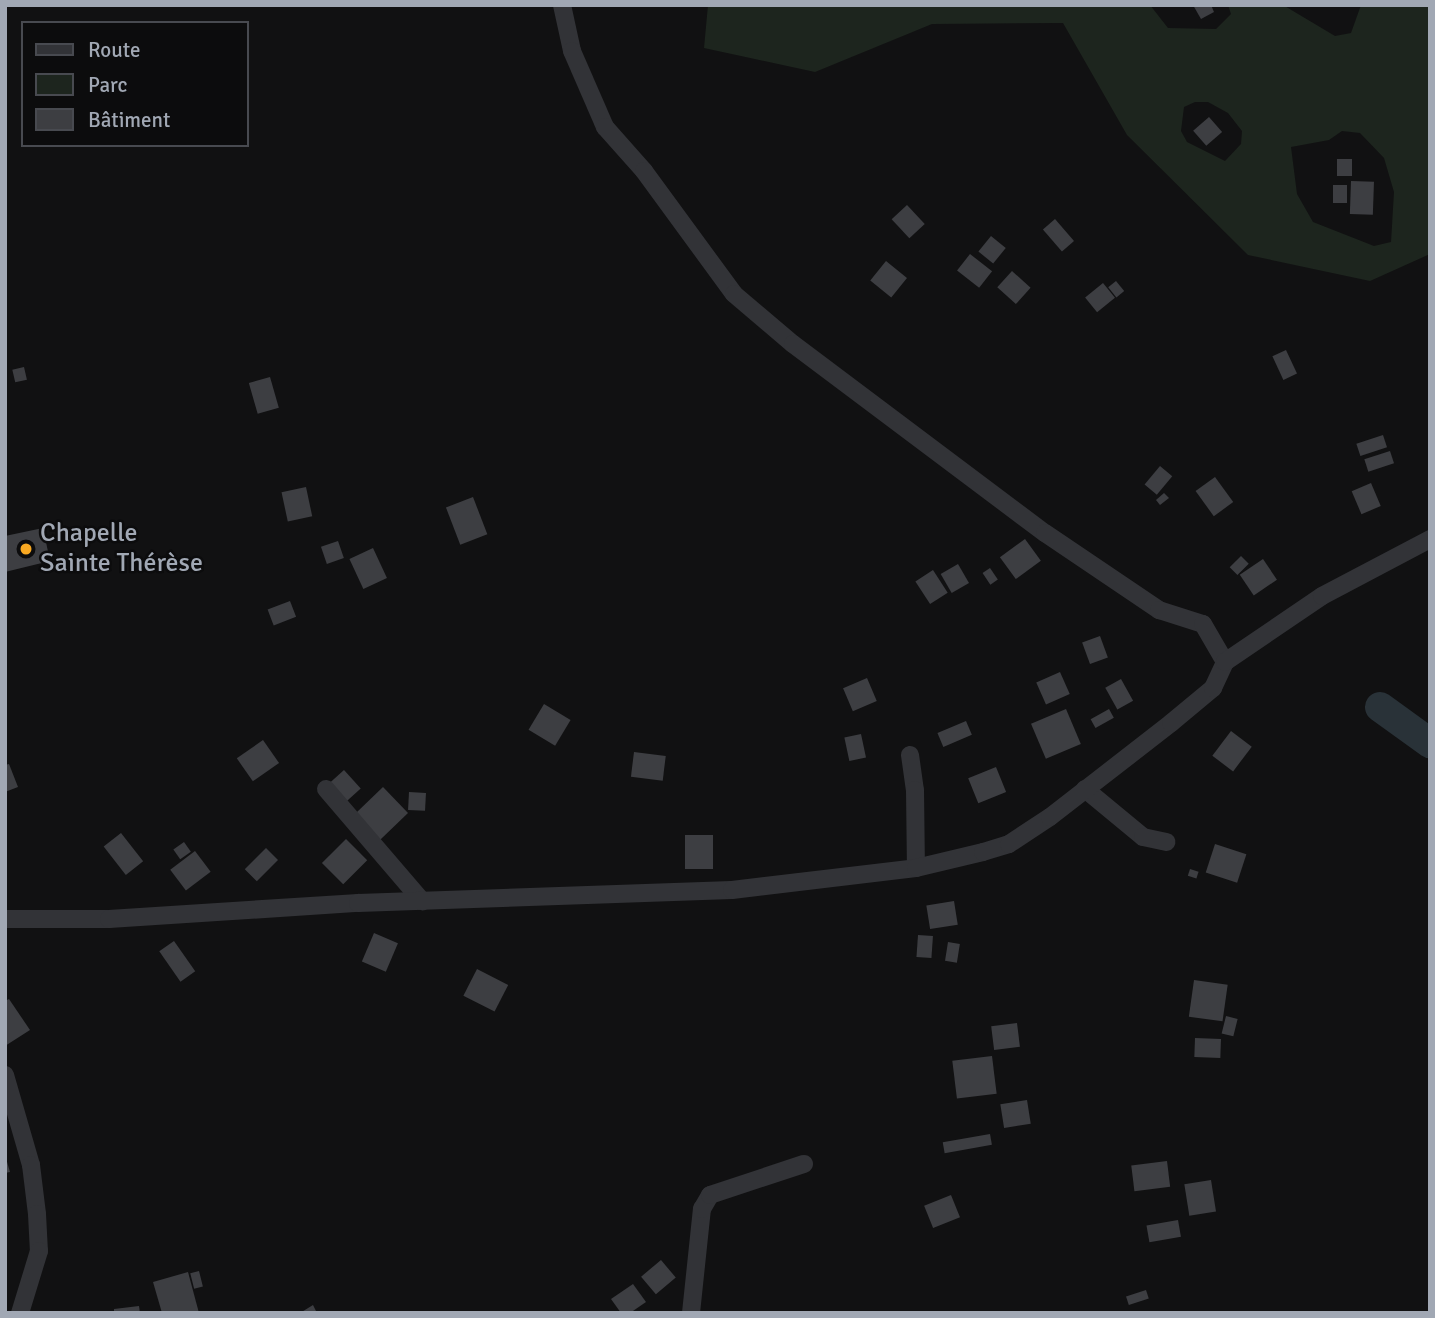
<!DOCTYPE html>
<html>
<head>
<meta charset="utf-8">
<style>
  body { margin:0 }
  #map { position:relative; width:1435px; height:1318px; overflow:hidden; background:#111112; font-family:Signika,sans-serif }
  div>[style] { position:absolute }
  .green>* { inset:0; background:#1d251e }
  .river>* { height:30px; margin:-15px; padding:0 15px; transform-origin:15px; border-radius:15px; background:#293238 }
  .building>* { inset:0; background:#3d3e42; transform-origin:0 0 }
  .minor>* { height:18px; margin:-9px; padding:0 9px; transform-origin:9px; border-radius:9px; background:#323337 }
  .dots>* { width:19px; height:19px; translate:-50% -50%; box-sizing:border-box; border:4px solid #0c0c0d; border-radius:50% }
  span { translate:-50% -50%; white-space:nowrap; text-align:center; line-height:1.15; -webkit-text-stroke:5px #0c0c0d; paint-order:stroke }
  .poi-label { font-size:26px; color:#a1a8b4 }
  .left { translate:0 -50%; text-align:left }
  .frame { position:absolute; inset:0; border:7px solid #a1a8b4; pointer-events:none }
  .legend { position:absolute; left:21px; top:21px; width:228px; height:126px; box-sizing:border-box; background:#0c0c0d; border:2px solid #484a50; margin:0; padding:9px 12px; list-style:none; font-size:21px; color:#a1a8b4 }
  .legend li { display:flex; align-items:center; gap:14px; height:35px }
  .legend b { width:35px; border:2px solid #484a50 }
</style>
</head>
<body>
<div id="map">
  <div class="green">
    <div style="clip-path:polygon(evenodd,708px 5px,1150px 5px,1168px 28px,1216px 29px,1231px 14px,1228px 5px,1283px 5px,1335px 36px,1351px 33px,1361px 5px,1430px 5px,1430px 254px,1370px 281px,1248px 255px,1127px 135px,1063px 23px,932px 24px,815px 72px,704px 48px,708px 5px,1195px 102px,1208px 102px,1228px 113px,1242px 131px,1241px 144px,1225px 161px,1187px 142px,1181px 131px,1184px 107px,1195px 102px,708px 5px,1342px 131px,1360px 133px,1384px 158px,1394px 192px,1391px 242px,1374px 246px,1313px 222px,1297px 194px,1291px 147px,1329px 140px,1342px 131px)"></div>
  </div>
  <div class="river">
    <div style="left:1380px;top:707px;width:62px;rotate:35.8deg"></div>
  </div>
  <div class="building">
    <div style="clip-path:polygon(1193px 5px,1211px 5px,1214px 12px,1201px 19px)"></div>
    <div style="left:1209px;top:117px;width:20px;height:21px;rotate:49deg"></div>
    <div style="left:1337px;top:159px;width:15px;height:17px"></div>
    <div style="left:1351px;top:181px;width:23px;height:33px;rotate:2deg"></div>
    <div style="left:1333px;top:185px;width:14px;height:18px"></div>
    <div style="left:907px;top:205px;width:26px;height:21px;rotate:47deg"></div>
    <div style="left:1055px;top:219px;width:29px;height:16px;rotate:49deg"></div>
    <div style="left:991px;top:236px;width:19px;height:20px;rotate:39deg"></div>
    <div style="left:970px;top:254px;width:28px;height:21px;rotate:38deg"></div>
    <div style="left:886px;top:261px;width:27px;height:25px;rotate:39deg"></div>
    <div style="left:1012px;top:271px;width:25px;height:22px;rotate:42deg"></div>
    <div style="left:1116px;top:281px;width:13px;height:10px;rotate:51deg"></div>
    <div style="left:1103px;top:283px;width:19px;height:23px;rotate:51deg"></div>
    <div style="left:1286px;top:350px;width:26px;height:15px;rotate:65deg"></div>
    <div style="left:24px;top:367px;width:13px;height:12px;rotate:77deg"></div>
    <div style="left:270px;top:377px;width:32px;height:22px;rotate:74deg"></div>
    <div style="left:1383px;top:435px;width:13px;height:28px;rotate:72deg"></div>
    <div style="left:1390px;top:451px;width:13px;height:27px;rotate:72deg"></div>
    <div style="left:1160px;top:466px;width:16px;height:24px;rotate:40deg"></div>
    <div style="left:1215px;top:477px;width:31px;height:24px;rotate:54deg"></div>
    <div style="left:1371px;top:483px;width:25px;height:21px;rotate:67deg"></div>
    <div style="left:306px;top:487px;width:30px;height:25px;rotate:78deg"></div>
    <div style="clip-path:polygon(1164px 493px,1169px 498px,1160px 505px,1156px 500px)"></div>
    <div style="left:473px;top:497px;width:40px;height:29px;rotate:69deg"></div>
    <div style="clip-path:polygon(43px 528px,50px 561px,5px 572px,5px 536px)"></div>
    <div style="left:1025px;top:539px;width:27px;height:31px;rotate:54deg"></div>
    <div style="left:338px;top:541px;width:18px;height:18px;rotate:71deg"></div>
    <div style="left:373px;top:548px;width:33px;height:26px;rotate:65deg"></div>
    <div style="left:1241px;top:556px;width:11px;height:16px;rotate:45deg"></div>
    <div style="left:1263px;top:559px;width:25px;height:28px;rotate:56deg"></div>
    <div style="left:958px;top:564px;width:22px;height:20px;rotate:60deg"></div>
    <div style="left:990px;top:568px;width:14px;height:9px;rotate:56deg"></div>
    <div style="left:933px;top:570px;width:27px;height:21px;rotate:57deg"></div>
    <div style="left:290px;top:601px;width:17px;height:24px;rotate:69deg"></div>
    <div style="left:1100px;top:636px;width:23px;height:19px;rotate:70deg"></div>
    <div style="left:1060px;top:672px;width:24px;height:26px;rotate:66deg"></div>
    <div style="left:867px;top:678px;width:25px;height:26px;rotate:67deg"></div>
    <div style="left:1121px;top:679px;width:25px;height:18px;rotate:61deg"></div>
    <div style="left:544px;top:704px;width:31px;height:30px;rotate:31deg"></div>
    <div style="left:1066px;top:709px;width:38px;height:38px;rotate:67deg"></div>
    <div style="left:1109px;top:709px;width:10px;height:21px;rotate:61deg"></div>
    <div style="left:966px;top:721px;width:15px;height:31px;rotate:67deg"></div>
    <div style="left:1231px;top:731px;width:26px;height:31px;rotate:37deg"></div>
    <div style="left:861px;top:734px;width:24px;height:17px;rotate:78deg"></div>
    <div style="left:263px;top:740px;width:28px;height:32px;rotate:55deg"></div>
    <div style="left:634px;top:752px;width:32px;height:25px;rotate:7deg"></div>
    <div style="clip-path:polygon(9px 764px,18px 787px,5px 792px,5px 765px)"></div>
    <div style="left:996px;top:767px;width:27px;height:30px;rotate:68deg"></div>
    <div style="left:344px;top:770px;width:25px;height:22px;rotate:48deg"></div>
    <div style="left:383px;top:787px;width:36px;height:39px;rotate:46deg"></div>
    <div style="left:409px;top:792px;width:17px;height:18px;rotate:3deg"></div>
    <div style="left:121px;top:833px;width:36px;height:22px;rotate:52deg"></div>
    <div style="left:685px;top:835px;width:28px;height:34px"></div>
    <div style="left:346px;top:839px;width:30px;height:34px;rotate:45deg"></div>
    <div style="left:184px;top:842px;width:12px;height:13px;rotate:55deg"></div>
    <div style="left:1215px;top:844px;width:33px;height:30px;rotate:18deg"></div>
    <div style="left:266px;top:848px;width:17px;height:30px;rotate:45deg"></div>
    <div style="left:195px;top:851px;width:26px;height:31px;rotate:53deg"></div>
    <div style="left:1190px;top:869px;width:9px;height:7px;rotate:18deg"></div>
    <div style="left:954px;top:901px;width:24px;height:28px;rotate:81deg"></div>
    <div style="left:374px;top:933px;width:26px;height:31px;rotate:23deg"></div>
    <div style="left:918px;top:935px;width:15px;height:22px;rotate:4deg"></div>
    <div style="left:174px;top:941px;width:37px;height:18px;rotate:55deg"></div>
    <div style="left:948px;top:942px;width:12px;height:19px;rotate:9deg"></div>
    <div style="left:477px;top:969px;width:35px;height:30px;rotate:27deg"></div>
    <div style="left:1194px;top:980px;width:34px;height:37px;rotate:8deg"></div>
    <div style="clip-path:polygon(9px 999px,30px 1030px,5px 1046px,5px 1001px)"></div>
    <div style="left:1226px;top:1016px;width:12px;height:18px;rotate:14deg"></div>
    <div style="left:1017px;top:1023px;width:24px;height:26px;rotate:83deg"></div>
    <div style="left:1195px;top:1038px;width:26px;height:19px;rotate:2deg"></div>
    <div style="left:992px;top:1056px;width:38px;height:40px;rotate:83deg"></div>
    <div style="left:1027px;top:1100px;width:24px;height:27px;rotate:81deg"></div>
    <div style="left:990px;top:1134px;width:11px;height:48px;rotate:80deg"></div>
    <div style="clip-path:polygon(5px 1155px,10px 1172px,5px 1173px)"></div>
    <div style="left:1167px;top:1161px;width:26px;height:36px;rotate:83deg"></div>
    <div style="left:1211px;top:1180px;width:32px;height:27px;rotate:81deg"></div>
    <div style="left:951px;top:1195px;width:24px;height:29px;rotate:68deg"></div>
    <div style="left:1178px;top:1220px;width:17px;height:32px;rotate:80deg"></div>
    <div style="left:661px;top:1260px;width:23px;height:26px;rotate:50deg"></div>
    <div style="left:199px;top:1271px;width:16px;height:9px;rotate:76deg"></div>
    <div style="clip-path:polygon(188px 1272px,199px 1313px,162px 1313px,153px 1282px)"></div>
    <div style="clip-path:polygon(633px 1284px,646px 1302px,630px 1313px,621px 1313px,611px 1299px)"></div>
    <div style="left:1146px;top:1290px;width:9px;height:21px;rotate:72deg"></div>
    <div style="clip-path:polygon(313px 1305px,317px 1313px,300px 1313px)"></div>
    <div style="clip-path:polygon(139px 1306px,140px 1313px,114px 1313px,114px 1309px)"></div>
  </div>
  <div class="minor">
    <div style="left:562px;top:5px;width:47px;rotate:77.7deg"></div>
    <div style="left:572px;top:51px;width:83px;rotate:66.5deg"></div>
    <div style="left:605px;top:127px;width:59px;rotate:48.4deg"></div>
    <div style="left:644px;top:171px;width:152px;rotate:53.8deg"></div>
    <div style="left:734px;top:294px;width:77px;rotate:40.3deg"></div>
    <div style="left:793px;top:344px;width:315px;rotate:36.9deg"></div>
    <div style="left:1045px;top:533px;width:138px;rotate:34deg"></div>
    <div style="left:1159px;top:610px;width:46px;rotate:17.7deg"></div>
    <div style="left:1203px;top:624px;width:44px;rotate:59.9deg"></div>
    <div style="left:910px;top:755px;width:35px;rotate:82deg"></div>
    <div style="left:915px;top:790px;width:78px;rotate:89.3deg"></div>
    <div style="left:326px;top:789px;width:148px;rotate:49.4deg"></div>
    <div style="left:1085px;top:789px;width:75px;rotate:39.6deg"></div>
    <div style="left:1143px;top:837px;width:24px;rotate:12deg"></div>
    <div style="left:5px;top:919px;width:104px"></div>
    <div style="left:109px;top:919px;width:250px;rotate:-3.7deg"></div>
    <div style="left:358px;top:903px;width:374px;rotate:-2deg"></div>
    <div style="left:732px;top:890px;width:185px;rotate:-6.8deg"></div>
    <div style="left:916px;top:868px;width:69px;rotate:-13.4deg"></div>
    <div style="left:983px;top:852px;width:27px;rotate:-17deg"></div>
    <div style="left:1009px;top:844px;width:49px;rotate:-33.4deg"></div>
    <div style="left:1050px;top:817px;width:153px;rotate:-37.8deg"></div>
    <div style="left:1171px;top:723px;width:55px;rotate:-39.8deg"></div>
    <div style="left:1213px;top:688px;width:29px;rotate:-65deg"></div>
    <div style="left:1225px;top:662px;width:117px;rotate:-34.2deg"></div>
    <div style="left:1322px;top:596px;width:122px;rotate:-27.8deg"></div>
    <div style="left:5px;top:1075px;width:94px;rotate:73.9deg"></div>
    <div style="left:31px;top:1165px;width:49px;rotate:83deg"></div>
    <div style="left:37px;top:1214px;width:37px;rotate:87deg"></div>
    <div style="left:39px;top:1251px;width:65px;rotate:107deg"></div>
    <div style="left:691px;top:1313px;width:105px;rotate:-84deg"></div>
    <div style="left:702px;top:1209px;width:16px;rotate:-60deg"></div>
    <div style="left:710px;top:1195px;width:99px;rotate:-18.3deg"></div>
  </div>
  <div class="dots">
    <div style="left:26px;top:549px;background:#f9a922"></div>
  </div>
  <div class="poi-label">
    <span class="left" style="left:40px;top:549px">Chapelle<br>Sainte Thérèse</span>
  </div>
  <div class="frame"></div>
  <ul class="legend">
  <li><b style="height:9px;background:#323337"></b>Route</li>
  <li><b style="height:19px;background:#1d251e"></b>Parc</li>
  <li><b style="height:19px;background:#3d3e42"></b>Bâtiment</li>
  </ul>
</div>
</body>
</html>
